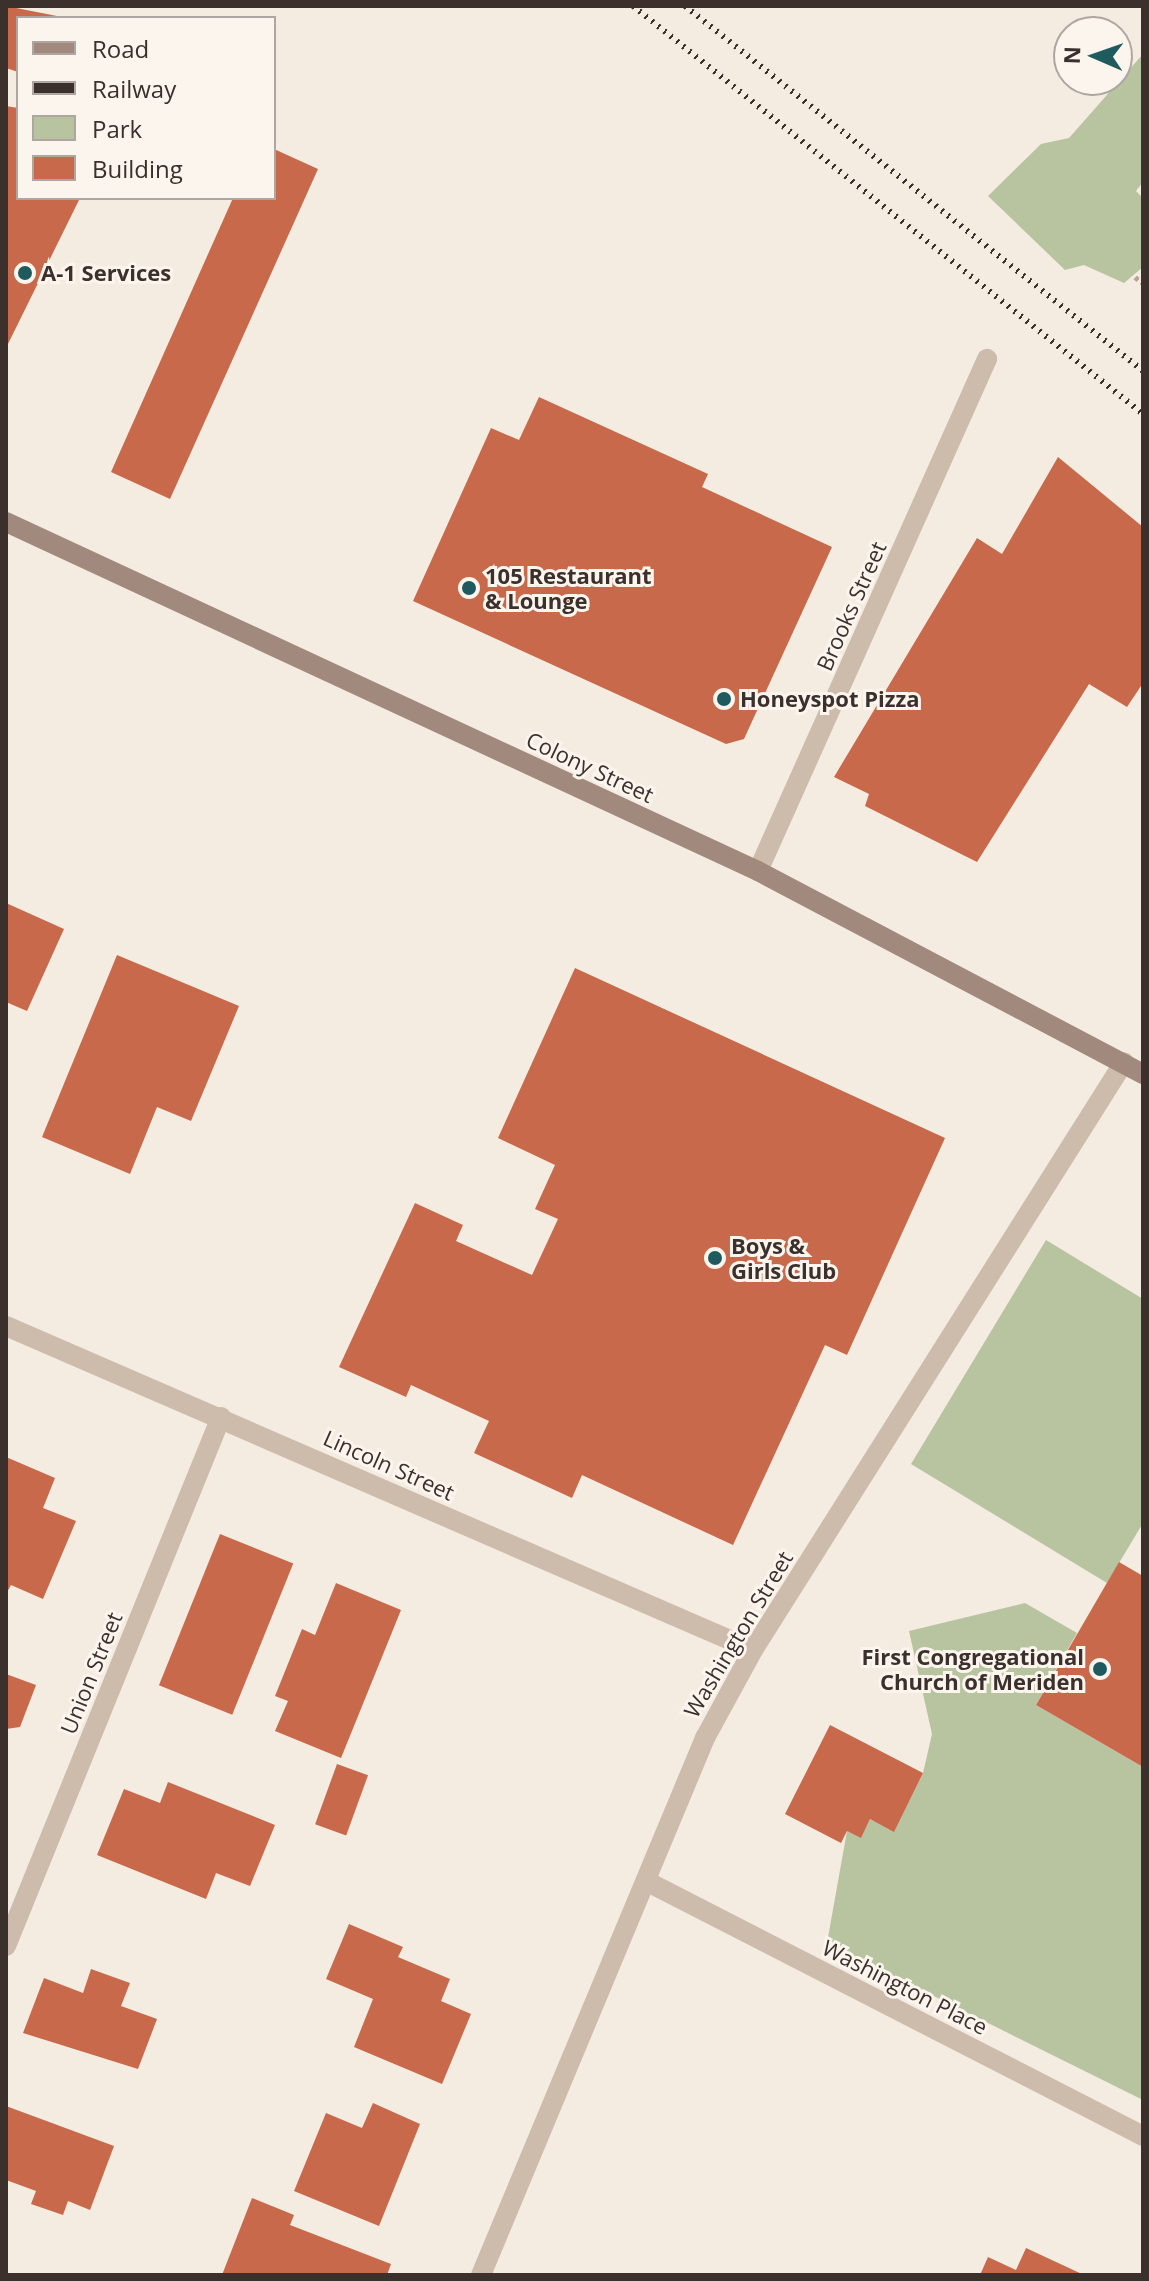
<!DOCTYPE html>
<html>
<head>
<meta charset="utf-8">
<style>
  body { margin:0 }
  #map { position:relative; width:1149px; height:2281px; overflow:hidden; background:#f4ebe1; font-family:"Open Sans",sans-serif }
  div>[style] { position:absolute }
  .green>* { inset:0; background:#b8c4a0 }
  .building>* { inset:0; background:#c8694b; transform-origin:0 0 }
  .path>* { height:5px; margin-top:-2.5px; transform-origin:0; background:repeating-linear-gradient(90deg,#b9a596 0 4px,transparent 0 8px) }
  .minor>* { height:20px; margin:-10px; padding:0 10px; transform-origin:10px; border-radius:10px; background:#cdbbac }
  .secondary>* { height:20px; margin:-10px; padding:0 10px; transform-origin:10px; border-radius:10px; background:#a18a7d }
  .rail>* { height:6px; margin-top:-3px; transform-origin:0; background:repeating-linear-gradient(90deg,#3b302b 0 2px,transparent 0 8px) }
  .dots>* { width:22px; height:22px; translate:-50% -50%; box-sizing:border-box; border:4px solid #fbf5ee; border-radius:50% }
  span { translate:-50% -50%; white-space:nowrap; text-align:center; line-height:1.15; -webkit-text-stroke:6px #fbf5ee; paint-order:stroke }
  .poi-label { font-size:22px; color:#3b302b; font-weight:700 }
  .left { translate:0 -50%; text-align:left }
  .right { translate:-100% -50%; text-align:right }
  .street-label { font-size:22px; color:#3b302b }
  .frame { position:absolute; inset:0; border:8px solid #3b302b; pointer-events:none }
  .legend { position:absolute; left:16px; top:16px; width:260px; height:184px; box-sizing:border-box; background:#fbf5ee; border:2px solid #aea6a0; margin:0; padding:10px 14px; list-style:none; font-size:24px; color:#3b302b }
  .legend li { display:flex; align-items:center; gap:16px; height:40px }
  .legend b { width:40px; border:2px solid #aea6a0 }
  .north { position:absolute; left:1053px; top:16px; width:80px; height:80px; box-sizing:border-box; background:#fbf5ee; border:2px solid #aea6a0; border-radius:50%; rotate:272deg; font-size:22px; font-weight:700; line-height:32px; text-align:center; color:#3b302b }
  .north::after { content:''; display:block; margin:auto; width:28px; height:36px; background:#1f5a5e; clip-path:polygon(50% 0,100% 100%,50% 72%,0 100%) }
</style>
</head>
<body>
<div id="map">
  <div class="green">
    <div style="clip-path:polygon(1143px 54px,1143px 182px,1136px 191px,1143px 198px,1143px 267px,1124px 283px,1084px 265px,1065px 270px,988px 196px,1041px 144px,1069px 138px)"></div>
    <div style="clip-path:polygon(1046px 1240px,1143px 1299px,1143px 1523px,1107px 1583px,911px 1464px)"></div>
    <div style="clip-path:polygon(1025px 1603px,1077px 1633px,1036px 1705px,1143px 1767px,1143px 2100px,827px 1943px,847px 1831px,861px 1837px,870px 1819px,894px 1831px,923px 1773px,932px 1734px,909px 1631px)"></div>
  </div>
  <div class="building">
    <div style="clip-path:polygon(6px 6px,62px 17px,18px 18px,18px 72px,6px 68px)"></div>
    <div style="clip-path:polygon(6px 106px,18px 108px,18px 198px,80px 198px,6px 348px)"></div>
    <div style="clip-path:polygon(274px 149px,318px 169px,170px 499px,111px 472px,233px 198px,274px 198px)"></div>
    <div style="clip-path:polygon(539px 397px,708px 474px,702px 487px,832px 547px,744px 739px,726px 744px,413px 601px,491px 428px,519px 440px)"></div>
    <div style="clip-path:polygon(1058px 457px,1143px 527px,1143px 683px,1127px 707px,1089px 684px,977px 862px,865px 806px,869px 794px,834px 777px,977px 538px,1002px 554px)"></div>
    <div style="clip-path:polygon(6px 903px,64px 929px,27px 1011px,6px 1002px)"></div>
    <div style="clip-path:polygon(117px 955px,239px 1006px,191px 1121px,157px 1107px,130px 1174px,42px 1137px)"></div>
    <div style="clip-path:polygon(575px 968px,945px 1138px,847px 1355px,825px 1345px,733px 1545px,582px 1475px,572px 1498px,474px 1453px,489px 1421px,411px 1385px,406px 1397px,339px 1367px,415px 1203px,463px 1225px,456px 1241px,532px 1275px,558px 1219px,535px 1209px,555px 1165px,498px 1138px)"></div>
    <div style="clip-path:polygon(6px 1457px,55px 1478px,43px 1508px,76px 1521px,43px 1599px,11px 1585px,6px 1594px)"></div>
    <div style="left:220px;top:1534px;width:79px;height:163px;rotate:22deg"></div>
    <div style="clip-path:polygon(1119px 1562px,1143px 1576px,1143px 1767px,1036px 1705px)"></div>
    <div style="clip-path:polygon(336px 1583px,401px 1610px,341px 1758px,275px 1731px,288px 1701px,275px 1696px,302px 1629px,315px 1635px)"></div>
    <div style="clip-path:polygon(6px 1674px,36px 1685px,20px 1727px,6px 1729px)"></div>
    <div style="clip-path:polygon(830px 1725px,923px 1773px,894px 1832px,870px 1819px,861px 1838px,847px 1831px,841px 1843px,785px 1814px)"></div>
    <div style="left:337px;top:1764px;width:33px;height:64px;rotate:20deg"></div>
    <div style="clip-path:polygon(168px 1782px,275px 1825px,250px 1886px,216px 1873px,206px 1899px,97px 1855px,124px 1789px,160px 1803px)"></div>
    <div style="clip-path:polygon(349px 1924px,403px 1947px,398px 1957px,450px 1979px,441px 2001px,471px 2014px,442px 2084px,354px 2047px,373px 1999px,326px 1979px)"></div>
    <div style="clip-path:polygon(91px 1969px,130px 1983px,121px 2006px,157px 2019px,138px 2069px,23px 2033px,44px 1978px,83px 1993px)"></div>
    <div style="clip-path:polygon(373px 2103px,420px 2124px,379px 2226px,294px 2191px,326px 2113px,362px 2128px)"></div>
    <div style="clip-path:polygon(6px 2106px,114px 2146px,90px 2210px,68px 2201px,63px 2215px,31px 2204px,36px 2191px,6px 2180px)"></div>
    <div style="clip-path:polygon(252px 2198px,294px 2215px,290px 2225px,391px 2264px,387px 2275px,222px 2275px)"></div>
    <div style="clip-path:polygon(1026px 2248px,1084px 2275px,980px 2275px,988px 2257px,1016px 2270px)"></div>
  </div>
  <div class="path">
    <div style="left:1135px;top:277px;width:10px;rotate:37deg"></div>
  </div>
  <div class="minor">
    <div style="left:758px;top:871px;width:561px;rotate:-65.9deg"></div>
    <div style="left:6px;top:1326px;width:814px;rotate:23.45deg"></div>
    <div style="left:646px;top:1881px;width:559px;rotate:27.16deg"></div>
    <div style="left:6px;top:1946px;width:571px;rotate:-67.88deg"></div>
    <div style="left:481px;top:2275px;width:582px;rotate:-67.36deg"></div>
    <div style="left:705px;top:1738px;width:100px;rotate:-61.4deg"></div>
    <div style="left:753px;top:1650px;width:695px;rotate:-57.75deg"></div>
  </div>
  <div class="secondary">
    <div style="left:6px;top:522px;width:829px;rotate:24.9deg"></div>
    <div style="left:758px;top:871px;width:435px;rotate:27.8deg"></div>
  </div>
  <div class="rail">
    <div style="left:633px;top:6px;width:653px;rotate:38.66deg"></div>
    <div style="left:685px;top:6px;width:586px;rotate:38.55deg"></div>
  </div>
  <div class="dots">
    <div style="left:25px;top:273px;background:#1f5a5e"></div>
    <div style="left:469px;top:588px;background:#1f5a5e"></div>
    <div style="left:724px;top:699px;background:#1f5a5e"></div>
    <div style="left:715px;top:1258px;background:#1f5a5e"></div>
    <div style="left:1100px;top:1669px;background:#1f5a5e"></div>
  </div>
  <div class="poi-label">
    <span class="left" style="left:41px;top:273px">A-1 Services</span>
    <span class="left" style="left:485px;top:588px">105 Restaurant<br>&amp; Lounge</span>
    <span class="left" style="left:740px;top:699px">Honeyspot Pizza</span>
    <span class="left" style="left:731px;top:1258px">Boys &amp;<br>Girls Club</span>
    <span class="right" style="left:1084px;top:1669px">First Congregational<br>Church of Meriden</span>
  </div>
  <div class="street-label">
    <span style="left:851px;top:606px;rotate:-66deg">Brooks Street</span>
    <span style="left:590px;top:767px;rotate:25deg">Colony Street</span>
    <span style="left:389px;top:1465px;rotate:24deg">Lincoln Street</span>
    <span style="left:738px;top:1634px;rotate:-59deg">Washington Street</span>
    <span style="left:91px;top:1673px;rotate:-68deg">Union Street</span>
    <span style="left:905px;top:1987px;rotate:27deg">Washington Place</span>
  </div>
  <div class="frame"></div>
  <ul class="legend">
  <li><b style="height:10px;background:#a18a7d"></b>Road</li>
  <li><b style="height:10px;background:#3b302b"></b>Railway</li>
  <li><b style="height:22px;background:#b8c4a0"></b>Park</li>
  <li><b style="height:22px;background:#c8694b"></b>Building</li>
  </ul>
  <div class="north">N</div>
</div>
</body>
</html>
